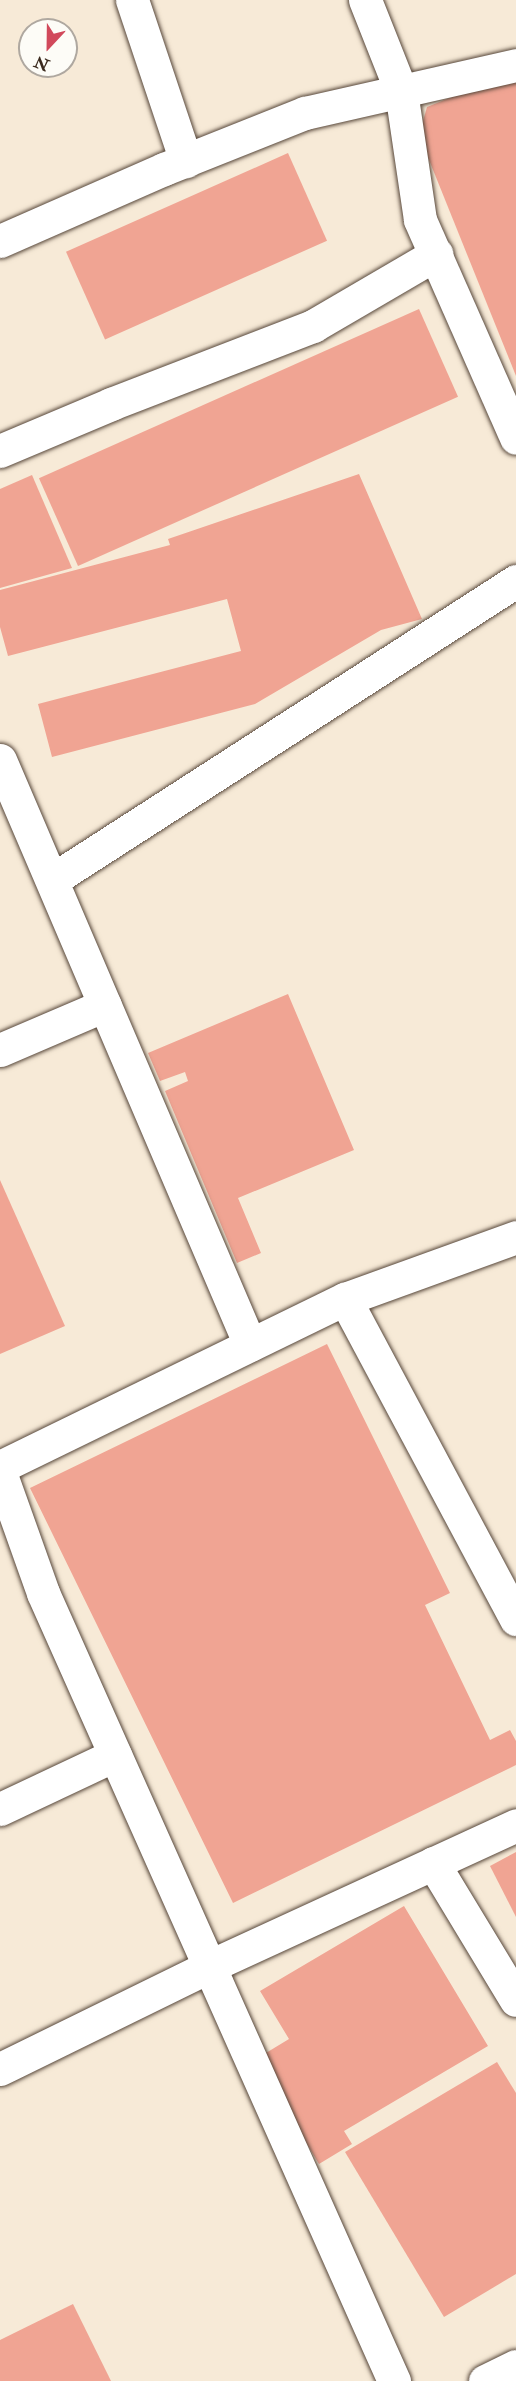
<!DOCTYPE html>
<html>
<head>
<meta charset="utf-8">
<style>
  body { margin:0 }
  #map { position:relative; width:516px; height:2381px; overflow:hidden; background:#f7ead7; font-family:"IM FELL Double Pica",serif }
  div>[style] { position:absolute }
  .building>* { inset:0; background:#f0a493; transform-origin:0 0 }
  .roads { filter:drop-shadow(0 0 2px #57473a) drop-shadow(0 0 2px #57473a) }
  .minor>* { height:33px; margin:-16.5px; padding:0 16.5px; transform-origin:16.5px; border-radius:16.5px; background:#fff }
  span { translate:-50% -50%; white-space:nowrap; text-align:center; line-height:1.15; -webkit-text-stroke:4.5px #fdfcf7; paint-order:stroke }
  .north { position:absolute; left:18px; top:18px; width:60px; height:60px; box-sizing:border-box; background:#fdfcf7; border:2px solid #afa8a0; border-radius:50%; rotate:202deg; font-size:16px; font-weight:700; line-height:24px; text-align:center; color:#3b2a1e }
  .north::after { content:''; display:block; margin:auto; width:21px; height:27px; background:#d1495b; clip-path:polygon(50% 0,100% 100%,50% 72%,0 100%) }
</style>
</head>
<body>
<div id="map">
  <div class="building">
    <div style="clip-path:polygon(516px 71px,516px 376px,419px 135px,427px 107px)"></div>
    <div style="left:288px;top:153px;width:96px;height:243px;rotate:66deg"></div>
    <div style="left:419px;top:309px;width:96px;height:416px;rotate:66deg"></div>
    <div style="clip-path:polygon(359px 474px,422px 619px,381px 630px,255px 704px,52px 757px,38px 704px,241px 651px,227px 599px,8px 656px,0 627px,0 590px,170px 545px,168px 539px)"></div>
    <div style="clip-path:polygon(32px 475px,72px 568px,0 588px,0 489px)"></div>
    <div style="clip-path:polygon(288px 994px,354px 1150px,238px 1198px,261px 1253px,237px 1263px,165px 1091px,188px 1081px,185px 1072px,160px 1081px,148px 1053px)"></div>
    <div style="clip-path:polygon(0 1180px,65px 1326px,0 1354px)"></div>
    <div style="clip-path:polygon(327px 1344px,450px 1593px,425px 1605px,490px 1740px,510px 1730px,516px 1741px,516px 1765px,233px 1903px,30px 1488px)"></div>
    <div style="clip-path:polygon(516px 1852px,516px 1917px,490px 1866px)"></div>
    <div style="clip-path:polygon(404px 1906px,488px 2046px,344px 2131px,352px 2144px,319px 2164px,256px 2059px,289px 2039px,260px 1991px)"></div>
    <div style="clip-path:polygon(497px 2062px,516px 2093px,516px 2274px,444px 2317px,345px 2152px)"></div>
    <div style="clip-path:polygon(73px 2304px,111px 2381px,0 2381px,0 2340px)"></div>
  </div>
  <div class="roads">
    <div class="minor">
      <div style="left:132px;top:0;width:170px;rotate:71.5deg"></div>
      <div style="left:365px;top:0;width:98px;rotate:68.4deg"></div>
      <div style="left:401px;top:91px;width:130px;rotate:81.6deg"></div>
      <div style="left:420px;top:220px;width:238px;rotate:66.2deg"></div>
      <div style="left:0;top:241px;width:179px;rotate:-23.7deg"></div>
      <div style="left:164px;top:169px;width:152px;rotate:-21.7deg"></div>
      <div style="left:305px;top:113px;width:216px;rotate:-12.8deg"></div>
      <div style="left:0;top:451px;width:121px;rotate:-22.9deg"></div>
      <div style="left:111px;top:404px;width:217px;rotate:-21.1deg"></div>
      <div style="left:313px;top:326px;width:143px;rotate:-30.3deg"></div>
      <div style="left:0;top:760px;width:636px;rotate:66.86deg"></div>
      <div style="left:52px;top:880px;width:552px;rotate:-32.8deg"></div>
      <div style="left:0;top:1050px;width:114px;rotate:-23.2deg"></div>
      <div style="left:345px;top:1299px;width:363px;rotate:61.9deg"></div>
      <div style="left:0;top:1467px;width:384px;rotate:-26deg"></div>
      <div style="left:345px;top:1299px;width:182px;rotate:-19.9deg"></div>
      <div style="left:0;top:1472px;width:128px;rotate:70.4deg"></div>
      <div style="left:43px;top:1593px;width:863px;rotate:65.99deg"></div>
      <div style="left:0;top:1809px;width:127px;rotate:-25.2deg"></div>
      <div style="left:433px;top:1863px;width:160px;rotate:58.8deg"></div>
      <div style="left:0;top:2069px;width:234px;rotate:-26.1deg"></div>
      <div style="left:210px;top:1966px;width:337px;rotate:-24.7deg"></div>
      <div style="left:485px;top:2381px;width:34px;rotate:-26deg"></div>
    </div>
  </div>
  <div class="north">N</div>
</div>
</body>
</html>
